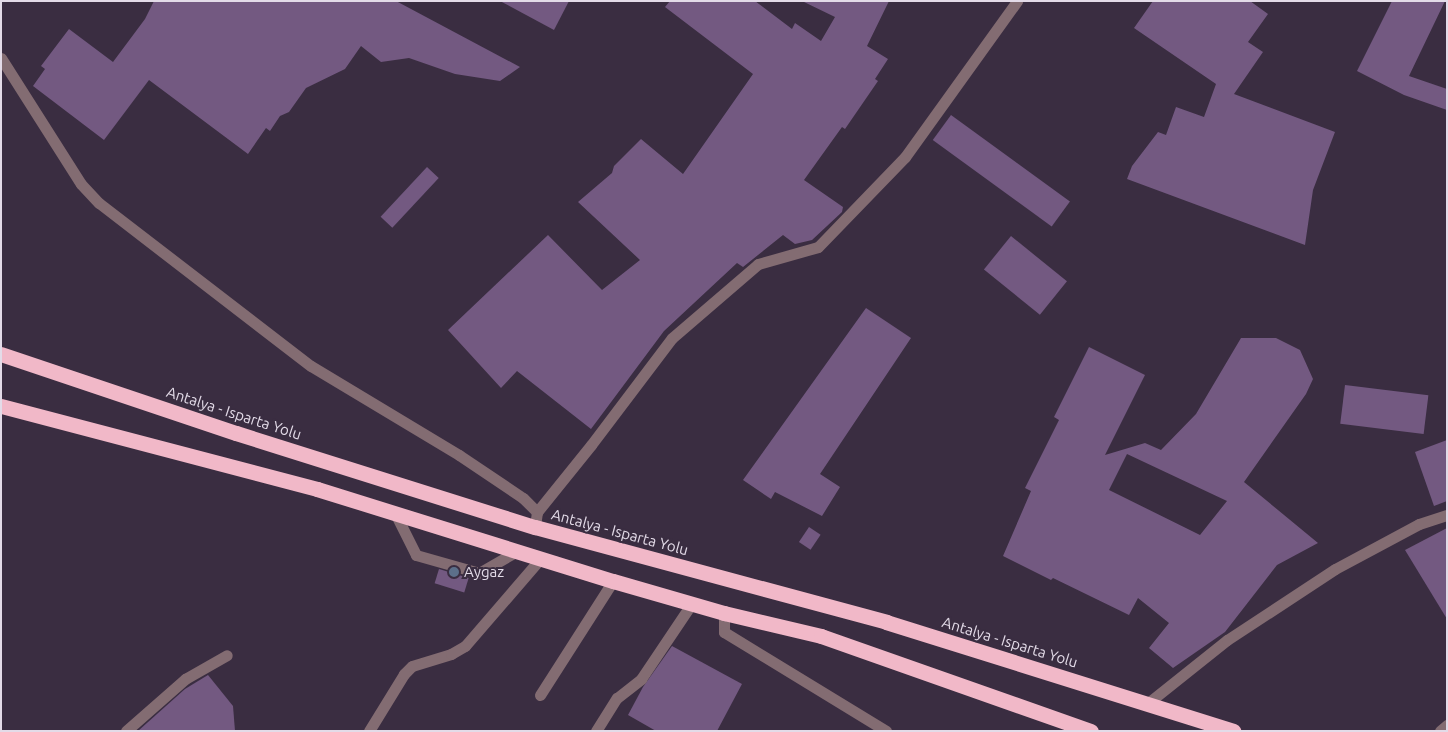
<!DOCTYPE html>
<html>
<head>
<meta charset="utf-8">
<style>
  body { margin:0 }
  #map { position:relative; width:1448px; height:732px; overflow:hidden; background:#3a2d41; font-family:Ubuntu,sans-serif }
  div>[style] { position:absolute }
  .building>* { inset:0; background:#735981; transform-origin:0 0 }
  .minor>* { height:11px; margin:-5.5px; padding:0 5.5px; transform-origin:5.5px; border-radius:5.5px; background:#836c72 }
  .highway>* { height:15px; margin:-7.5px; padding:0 7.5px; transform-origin:7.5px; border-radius:7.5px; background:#f1b8c8 }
  .dots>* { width:14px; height:14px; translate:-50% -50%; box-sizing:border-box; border:2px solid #3a2d41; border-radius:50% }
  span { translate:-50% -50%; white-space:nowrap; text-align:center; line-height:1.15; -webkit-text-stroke:4px #3a2d41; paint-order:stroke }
  .street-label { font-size:15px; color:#e3dbe8 }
  .poi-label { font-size:15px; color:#e3dbe8 }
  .left { translate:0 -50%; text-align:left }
  .frame { position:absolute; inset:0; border:2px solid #e3dbe8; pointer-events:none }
</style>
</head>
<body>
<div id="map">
  <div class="building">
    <div style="clip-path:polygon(154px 1px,396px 1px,520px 67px,500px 81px,455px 74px,409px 58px,381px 62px,361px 46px,345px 69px,306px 88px,289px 112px,280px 116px,270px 131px,266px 128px,248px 154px,149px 80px,104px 140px,33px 86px,45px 69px,41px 66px,69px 29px,113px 62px,145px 19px)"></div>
    <div style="clip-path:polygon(500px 1px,569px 1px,554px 30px)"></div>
    <div style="clip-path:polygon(670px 1px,755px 1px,792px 29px,795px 23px,821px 41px,835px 17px,802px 1px,889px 1px,867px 46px,888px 59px,875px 79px,878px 81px,845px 129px,842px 127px,804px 180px,843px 207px,842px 212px,812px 240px,795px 244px,783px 235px,743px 267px,737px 263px,664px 331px,591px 429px,517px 371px,501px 388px,448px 330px,548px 235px,602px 290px,640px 260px,578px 202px,612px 173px,614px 166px,641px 139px,683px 174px,753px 74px,665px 7px)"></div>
    <div style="clip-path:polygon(1153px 1px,1250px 1px,1268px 14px,1248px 42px,1263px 52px,1234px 94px,1335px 132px,1313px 190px,1305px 245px,1127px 179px,1132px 166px,1158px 132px,1166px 135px,1176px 107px,1204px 117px,1216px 84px,1134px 28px)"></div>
    <div style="clip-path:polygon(1392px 1px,1445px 1px,1409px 76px,1447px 89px,1447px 110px,1404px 95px,1357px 71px)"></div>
    <div style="left:951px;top:115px;width:147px;height:31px;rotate:36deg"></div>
    <div style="left:427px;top:167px;width:16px;height:68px;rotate:43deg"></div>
    <div style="left:1011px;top:236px;width:72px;height:43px;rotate:39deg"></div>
    <div style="clip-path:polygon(866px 308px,911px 338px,820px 474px,840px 487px,822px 516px,775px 492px,771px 499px,743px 480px)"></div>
    <div style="clip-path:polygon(evenodd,1241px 338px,1276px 338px,1300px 350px,1313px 379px,1306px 394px,1244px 482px,1318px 543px,1277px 565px,1225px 632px,1173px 668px,1149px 648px,1169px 623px,1138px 598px,1129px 615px,1053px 578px,1051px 580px,1003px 556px,1031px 491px,1025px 488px,1059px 420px,1054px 417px,1089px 347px,1145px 375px,1105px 455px,1145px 443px,1161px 450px,1196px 414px,1241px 338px,1127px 454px,1227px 501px,1200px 535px,1109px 490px,1127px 454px)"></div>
    <div style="left:1345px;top:385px;width:84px;height:39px;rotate:7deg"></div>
    <div style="clip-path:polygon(1447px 440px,1447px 501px,1434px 506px,1415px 452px)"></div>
    <div style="left:809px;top:527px;width:14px;height:18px;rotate:34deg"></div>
    <div style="clip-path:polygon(1447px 528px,1447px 619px,1405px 550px)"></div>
    <div style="left:439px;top:569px;width:31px;height:15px;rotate:17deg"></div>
    <div style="clip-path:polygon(672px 646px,742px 684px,717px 731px,656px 731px,628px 715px,643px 687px)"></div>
    <div style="clip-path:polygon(208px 675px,233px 706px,235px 731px,138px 731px,185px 689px)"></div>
  </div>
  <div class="minor">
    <div style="left:1px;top:58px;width:149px;rotate:57.6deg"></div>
    <div style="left:81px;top:184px;width:26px;rotate:47deg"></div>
    <div style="left:99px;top:203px;width:267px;rotate:37.6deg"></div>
    <div style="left:311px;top:366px;width:173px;rotate:31deg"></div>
    <div style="left:459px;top:455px;width:77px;rotate:33.9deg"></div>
    <div style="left:523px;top:498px;width:20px;rotate:45deg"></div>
    <div style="left:537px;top:512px;width:15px;rotate:98deg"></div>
    <div style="left:537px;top:512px;width:86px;rotate:-51.1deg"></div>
    <div style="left:591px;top:445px;width:134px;rotate:-52.9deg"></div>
    <div style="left:672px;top:338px;width:113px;rotate:-40.7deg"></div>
    <div style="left:758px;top:264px;width:62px;rotate:-15.8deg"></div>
    <div style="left:818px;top:247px;width:125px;rotate:-46deg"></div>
    <div style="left:905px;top:157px;width:192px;rotate:-54.3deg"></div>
    <div style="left:395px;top:513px;width:47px;rotate:63.4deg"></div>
    <div style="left:416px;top:555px;width:66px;rotate:15.9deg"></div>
    <div style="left:479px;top:573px;width:44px;rotate:-30.1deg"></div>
    <div style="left:724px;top:613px;width:19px;rotate:90deg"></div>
    <div style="left:724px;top:632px;width:190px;rotate:31.4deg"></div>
    <div style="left:540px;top:695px;width:135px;rotate:-57.4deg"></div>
    <div style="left:1148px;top:703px;width:101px;rotate:-38.6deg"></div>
    <div style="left:1227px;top:640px;width:129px;rotate:-33.3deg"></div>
    <div style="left:1335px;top:569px;width:95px;rotate:-28.2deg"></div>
    <div style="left:1419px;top:524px;width:29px;rotate:-18deg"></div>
    <div style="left:126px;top:731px;width:79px;rotate:-41.4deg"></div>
    <div style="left:185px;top:679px;width:48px;rotate:-29.7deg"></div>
    <div style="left:369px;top:731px;width:67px;rotate:-58.4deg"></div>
    <div style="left:404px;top:674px;width:11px;rotate:-45deg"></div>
    <div style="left:412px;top:666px;width:41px;rotate:-17.1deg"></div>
    <div style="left:451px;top:654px;width:16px;rotate:-30deg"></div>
    <div style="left:465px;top:646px;width:115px;rotate:-49.2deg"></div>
    <div style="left:596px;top:731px;width:39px;rotate:-58deg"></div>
    <div style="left:617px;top:698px;width:31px;rotate:-38deg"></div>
    <div style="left:641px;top:679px;width:92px;rotate:-56.1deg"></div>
    <div style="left:1440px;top:731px;width:9px;rotate:-41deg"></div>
  </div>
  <div class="highway">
    <div style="left:1px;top:354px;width:248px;rotate:18.6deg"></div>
    <div style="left:236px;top:433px;width:313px;rotate:17.5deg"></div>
    <div style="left:535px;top:527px;width:364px;rotate:15.1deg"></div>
    <div style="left:886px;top:622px;width:364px;rotate:17.4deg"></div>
    <div style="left:1px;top:406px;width:327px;rotate:14.7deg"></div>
    <div style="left:317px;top:489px;width:310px;rotate:17.3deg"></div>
    <div style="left:613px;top:581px;width:116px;rotate:16.1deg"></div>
    <div style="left:724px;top:613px;width:100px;rotate:13.3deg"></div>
    <div style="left:821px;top:636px;width:286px;rotate:19.4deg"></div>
  </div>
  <div class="dots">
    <div style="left:454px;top:572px;background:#5c6f8a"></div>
  </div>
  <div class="street-label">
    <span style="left:234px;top:413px;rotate:18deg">Antalya - Isparta Yolu</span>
    <span style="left:620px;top:532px;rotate:15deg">Antalya - Isparta Yolu</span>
    <span style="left:1010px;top:642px;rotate:17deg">Antalya - Isparta Yolu</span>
  </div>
  <div class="poi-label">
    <span class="left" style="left:464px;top:572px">Aygaz</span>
  </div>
  <div class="frame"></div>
</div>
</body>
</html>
